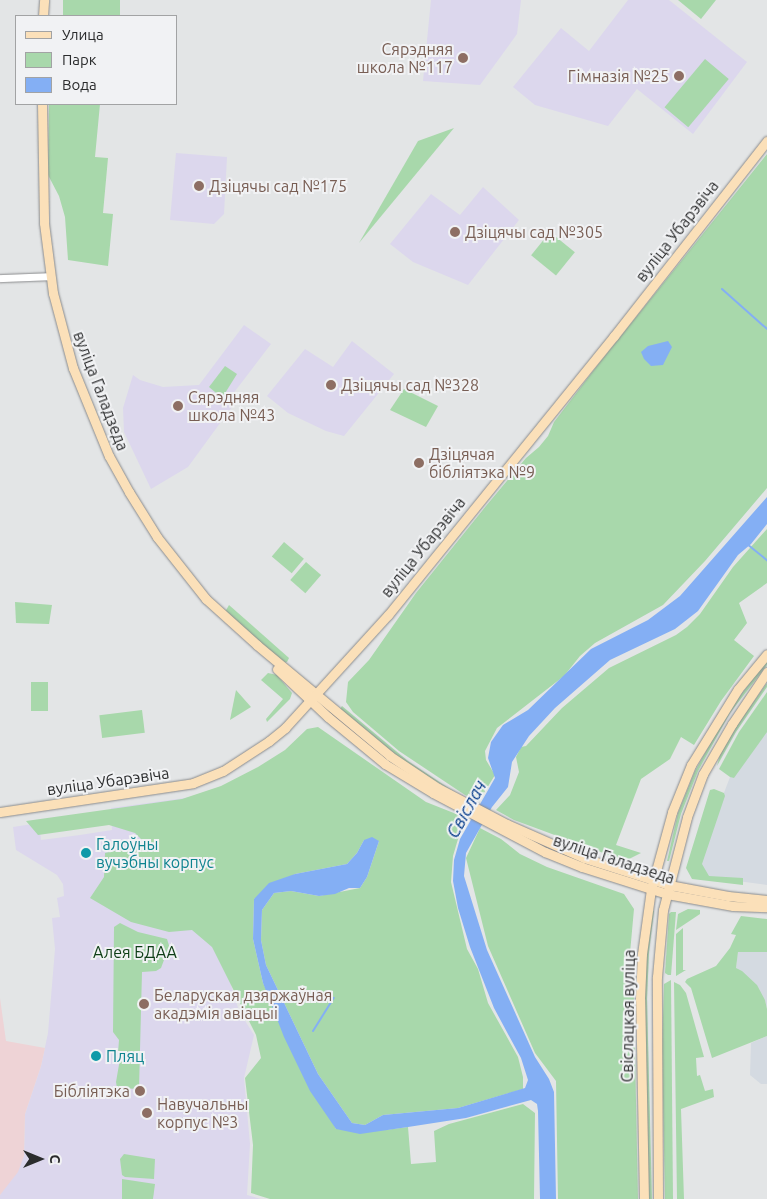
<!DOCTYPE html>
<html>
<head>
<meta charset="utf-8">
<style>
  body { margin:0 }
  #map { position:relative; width:767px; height:1199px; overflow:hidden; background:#e3e5e6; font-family:Ubuntu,sans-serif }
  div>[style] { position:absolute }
  .built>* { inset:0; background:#d4dae1 }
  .education>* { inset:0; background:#dcd7ed }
  .medical>* { inset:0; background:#eed3d6 }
  .green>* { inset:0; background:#a8d8ab; transform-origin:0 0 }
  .water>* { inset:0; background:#84aff4 }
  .stream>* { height:2px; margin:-1px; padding:0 1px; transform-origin:1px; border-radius:1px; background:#84aff4 }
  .roads { filter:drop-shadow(0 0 1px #8a8b8d) drop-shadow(0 0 1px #8a8b8d) }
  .minor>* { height:7px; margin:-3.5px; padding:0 3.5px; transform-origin:3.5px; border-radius:3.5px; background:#fff }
  .major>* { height:9px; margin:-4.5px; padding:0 4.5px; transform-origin:4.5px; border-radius:4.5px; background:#fbe0b9 }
  .dots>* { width:14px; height:14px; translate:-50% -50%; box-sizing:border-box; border:2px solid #f1f2f4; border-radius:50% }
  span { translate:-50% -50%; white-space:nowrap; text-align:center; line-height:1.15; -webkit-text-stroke:4px #f1f2f4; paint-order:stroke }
  .education-label { font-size:16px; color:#785e54 }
  .right { translate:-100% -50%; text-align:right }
  .left { translate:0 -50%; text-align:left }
  .street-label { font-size:16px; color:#2b2c2d }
  .culture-label { font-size:16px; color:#0d838f }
  .park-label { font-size:16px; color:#0e3e16 }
  .water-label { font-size:18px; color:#073c8a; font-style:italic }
  .legend { position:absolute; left:15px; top:15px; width:162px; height:90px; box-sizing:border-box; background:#f1f2f4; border:1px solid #a2a3a4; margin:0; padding:6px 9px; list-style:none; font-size:15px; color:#2b2c2d }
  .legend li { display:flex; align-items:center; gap:10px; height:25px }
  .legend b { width:25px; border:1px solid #a2a3a4 }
  .north { position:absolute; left:15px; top:1134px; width:50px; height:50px; -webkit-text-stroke:4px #f1f2f4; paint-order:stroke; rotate:90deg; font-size:14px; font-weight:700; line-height:20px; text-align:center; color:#2b2c2d }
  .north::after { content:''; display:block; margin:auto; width:18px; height:22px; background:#2b2c2d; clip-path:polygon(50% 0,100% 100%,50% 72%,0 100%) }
</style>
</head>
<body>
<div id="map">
  <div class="built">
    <div style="clip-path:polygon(767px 724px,767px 885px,707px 877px,697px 864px,730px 777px,735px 766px)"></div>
    <div style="clip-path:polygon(738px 951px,767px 952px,767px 1009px,765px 1000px,736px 968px)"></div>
    <div style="clip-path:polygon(767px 1036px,767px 1084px,761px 1084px,750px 1075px,751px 1043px)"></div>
  </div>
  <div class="education">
    <div style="clip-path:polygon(431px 0,521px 0,517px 34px,480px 85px,423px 81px)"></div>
    <div style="clip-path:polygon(628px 0,669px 0,747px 62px,693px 134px,637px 89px,608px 126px,535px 105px,513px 87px,561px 28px,589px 51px)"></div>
    <div style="clip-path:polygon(176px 153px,227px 157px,224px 214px,214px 224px,170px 220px)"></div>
    <div style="clip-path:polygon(483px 187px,519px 220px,468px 285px,413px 262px,390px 244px,431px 194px,460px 215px)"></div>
    <div style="clip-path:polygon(244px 325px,271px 344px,229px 399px,234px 404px,188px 467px,151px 489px,124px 432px,123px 408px,133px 375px,140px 380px,163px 387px,199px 385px)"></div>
    <div style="clip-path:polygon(352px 341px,394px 374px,344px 436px,326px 431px,288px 413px,267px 396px,305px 349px,333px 367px)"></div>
    <div style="clip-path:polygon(199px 796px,228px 975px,239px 1011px,254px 1035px,244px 1078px,250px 1144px,247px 1195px,261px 1199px,0 1199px,0 1195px,24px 1156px,25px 1114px,41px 1066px,48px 1033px,55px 949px,52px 918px,60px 917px,57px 898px,64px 896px,63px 884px,57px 875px,16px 850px,13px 827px,39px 823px,41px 840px,80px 835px,112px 830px,111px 808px)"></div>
  </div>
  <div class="medical">
    <div style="clip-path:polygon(0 998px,6px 1041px,45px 1048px,41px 1066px,25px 1114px,24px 1156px,18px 1172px,0 1195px)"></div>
  </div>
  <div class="green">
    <div style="left:63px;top:0;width:57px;height:16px"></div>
    <div style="clip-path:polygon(678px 0,716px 0,701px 19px)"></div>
    <div style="left:705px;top:59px;width:31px;height:63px;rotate:40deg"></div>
    <div style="clip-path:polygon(49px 104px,100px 104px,95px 157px,108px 158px,103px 213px,113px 214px,108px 266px,68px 260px,65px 217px,59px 196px,48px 175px)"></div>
    <div style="clip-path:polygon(454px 128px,359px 243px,418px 141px)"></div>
    <div style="clip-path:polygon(767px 154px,767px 488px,705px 561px,663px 605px,595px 643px,580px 656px,564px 676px,497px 728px,485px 751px,486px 760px,495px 775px,479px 801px,465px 795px,399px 751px,353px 712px,346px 702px,348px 682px,369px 660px,416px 593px,486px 506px,526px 458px,539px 447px,548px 436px,554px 422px,600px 362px)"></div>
    <div style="left:550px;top:232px;width:32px;height:30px;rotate:39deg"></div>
    <div style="clip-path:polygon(225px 366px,237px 374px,222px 398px,209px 387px)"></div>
    <div style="clip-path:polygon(404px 389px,438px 406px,426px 427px,390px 410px)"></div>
    <div style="clip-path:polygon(767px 529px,767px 583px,739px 603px,747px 623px,734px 640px,754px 656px,721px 701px,694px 745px,681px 737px,670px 759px,641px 779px,616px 845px,641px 853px,625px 861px,514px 820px,496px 810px,510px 795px,519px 772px,516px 757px,521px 747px,526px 746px,562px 708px,609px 668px,676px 635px,687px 627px,700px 614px,733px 567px)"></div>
    <div style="left:284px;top:542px;width:26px;height:19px;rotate:40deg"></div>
    <div style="left:306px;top:562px;width:20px;height:24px;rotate:41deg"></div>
    <div style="clip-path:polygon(15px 602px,52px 605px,49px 624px,16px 623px)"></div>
    <div style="clip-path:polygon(229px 605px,289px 658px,287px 662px,284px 663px,225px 612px)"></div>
    <div style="clip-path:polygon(767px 660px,767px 665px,730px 713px,698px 771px,681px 814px,669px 861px,667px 861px,678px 813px,695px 771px,728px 712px)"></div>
    <div style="clip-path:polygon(268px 673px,277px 675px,292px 693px,290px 699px,267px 722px,266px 719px,283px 699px,261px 680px)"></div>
    <div style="left:31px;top:682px;width:17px;height:29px"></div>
    <div style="clip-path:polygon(767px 683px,767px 687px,736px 732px,717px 766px,720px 754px,739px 722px)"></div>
    <div style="clip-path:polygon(236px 690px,251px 707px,230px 720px)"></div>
    <div style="clip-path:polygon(767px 692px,767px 732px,734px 778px,730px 777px,719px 769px,739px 732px)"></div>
    <div style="clip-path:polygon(342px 706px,408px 761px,456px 793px,405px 763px,340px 709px)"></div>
    <div style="left:142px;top:710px;width:23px;height:43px;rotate:83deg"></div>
    <div style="clip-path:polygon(318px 727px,426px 802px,469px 819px,458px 839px,453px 856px,451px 882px,467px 949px,478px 969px,488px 1003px,518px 1057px,523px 1077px,523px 1089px,458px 1108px,383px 1115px,365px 1125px,352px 1123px,318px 1074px,266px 965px,261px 940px,262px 910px,274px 893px,291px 891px,319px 896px,360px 888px,367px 877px,379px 841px,364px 840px,357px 853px,347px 864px,295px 874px,254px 899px,253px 939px,263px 983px,336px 1129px,385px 1130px,408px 1127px,411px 1164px,436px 1162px,434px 1131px,449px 1124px,523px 1104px,535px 1113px,534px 1199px,270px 1199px,251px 1193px,253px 1145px,245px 1078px,261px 1058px,256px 1035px,212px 947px,192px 930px,169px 932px,131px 922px,90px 898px,104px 877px,105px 853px,146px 844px,135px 833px,109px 825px,38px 835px,26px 821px,182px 799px,221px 786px,258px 767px,285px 750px,307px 729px)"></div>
    <div style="clip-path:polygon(714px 789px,724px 793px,725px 796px,702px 864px,709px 876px,743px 878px,743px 885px,692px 879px,686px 868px,710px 790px)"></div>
    <div style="clip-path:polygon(480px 828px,501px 839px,520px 854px,547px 867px,624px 894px,634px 909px,630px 953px,633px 955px,638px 1199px,558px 1199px,556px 1081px,535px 1053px,488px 946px,466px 858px)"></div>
    <div style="clip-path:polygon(688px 909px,700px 910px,700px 914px,676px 930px,678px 914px)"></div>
    <div style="clip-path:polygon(651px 910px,654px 911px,649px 952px,647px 999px,652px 1199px,648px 1199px,645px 1001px,646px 952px)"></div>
    <div style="clip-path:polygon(671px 912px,676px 912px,671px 975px,668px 975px,665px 973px,669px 914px)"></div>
    <div style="clip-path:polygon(741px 916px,767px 919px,767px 952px,738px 952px,736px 968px,742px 971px,757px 985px,765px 1000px,767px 1009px,767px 1036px,712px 1058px,691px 988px,685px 982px,687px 979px,716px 966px,730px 948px,736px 935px,731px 934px)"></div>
    <div style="clip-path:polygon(120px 923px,138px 932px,167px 939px,172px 955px,164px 960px,161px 968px,156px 971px,142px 972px,139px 1089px,117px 1088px,116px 1082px,121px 1053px,118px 1053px,119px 1040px,113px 1032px,114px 927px)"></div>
    <div style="clip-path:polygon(683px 928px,683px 970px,686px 970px,676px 976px,676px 934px)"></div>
    <div style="clip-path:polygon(671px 980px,673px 1199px,665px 1199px,662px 1048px,664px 984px)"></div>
    <div style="clip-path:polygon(674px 982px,680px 985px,686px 993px,704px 1057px,696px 1058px,697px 1076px,700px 1075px,705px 1091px,713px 1089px,714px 1097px,681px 1109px,684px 1199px,677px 1199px)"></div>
    <div style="clip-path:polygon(124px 1154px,155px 1159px,154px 1179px,125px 1177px,122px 1175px,120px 1159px)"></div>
    <div style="clip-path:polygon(122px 1179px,155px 1184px,153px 1199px,122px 1199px)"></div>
  </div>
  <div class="water">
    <div style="clip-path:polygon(668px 341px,672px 347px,663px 365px,651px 366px,644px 359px,641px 352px,648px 346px)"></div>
    <div style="clip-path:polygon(767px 497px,767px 524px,751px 544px,738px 555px,698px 611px,675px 629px,610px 660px,555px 708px,529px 736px,512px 762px,508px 787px,492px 807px,466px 853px,464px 876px,487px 950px,535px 1057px,549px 1079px,554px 1092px,556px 1199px,540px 1199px,538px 1111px,537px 1104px,531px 1100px,466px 1118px,408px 1127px,360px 1134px,336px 1129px,310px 1091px,284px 1037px,263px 983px,253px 939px,254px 899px,269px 883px,295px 874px,347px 864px,357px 853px,364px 840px,372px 837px,379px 841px,367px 877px,360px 888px,349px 888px,335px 894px,319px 896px,291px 891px,274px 893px,262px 910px,261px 940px,266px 965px,318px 1074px,352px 1123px,365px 1125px,383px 1115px,458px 1108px,525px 1088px,528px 1080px,521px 1058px,494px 1008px,470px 947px,458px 908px,453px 881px,454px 860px,460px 839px,495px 778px,488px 758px,491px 742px,503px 725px,528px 710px,591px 649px,648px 620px,680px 596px)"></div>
  </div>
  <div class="stream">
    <div style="left:722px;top:289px;width:60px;rotate:41.6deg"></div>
    <div style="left:747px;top:544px;width:26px;rotate:39deg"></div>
    <div style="left:313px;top:1031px;width:39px;rotate:-58deg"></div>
  </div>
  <div class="roads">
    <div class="minor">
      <div style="left:0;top:278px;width:51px;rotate:-2.2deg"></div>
    </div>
    <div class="major">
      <div style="left:43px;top:16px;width:16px;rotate:-86deg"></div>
      <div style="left:42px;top:104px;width:119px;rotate:89deg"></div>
      <div style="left:44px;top:223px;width:71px;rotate:82.7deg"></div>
      <div style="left:53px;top:293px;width:78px;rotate:75.1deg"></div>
      <div style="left:73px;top:368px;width:95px;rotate:67.8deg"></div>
      <div style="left:109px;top:456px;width:41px;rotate:60.9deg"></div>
      <div style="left:129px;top:492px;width:53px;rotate:58.1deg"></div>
      <div style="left:157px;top:537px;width:79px;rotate:51.7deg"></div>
      <div style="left:206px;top:599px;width:69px;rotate:42deg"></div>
      <div style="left:257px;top:645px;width:173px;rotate:39.8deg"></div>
      <div style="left:390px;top:756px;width:58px;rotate:33.7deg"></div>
      <div style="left:438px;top:788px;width:78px;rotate:27.6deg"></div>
      <div style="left:507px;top:824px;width:84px;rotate:23.8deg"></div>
      <div style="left:584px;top:858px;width:89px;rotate:17.6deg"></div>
      <div style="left:669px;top:885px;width:60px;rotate:10.6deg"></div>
      <div style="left:728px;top:896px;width:39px;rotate:6deg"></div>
      <div style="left:277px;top:669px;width:70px;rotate:43.3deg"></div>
      <div style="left:328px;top:717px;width:74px;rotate:39.5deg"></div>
      <div style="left:385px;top:764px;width:56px;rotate:31.1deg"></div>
      <div style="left:433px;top:793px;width:127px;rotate:27.8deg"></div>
      <div style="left:545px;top:852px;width:40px;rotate:22deg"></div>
      <div style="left:582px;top:867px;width:89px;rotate:17.6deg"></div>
      <div style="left:667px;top:894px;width:67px;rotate:10.3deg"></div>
      <div style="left:733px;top:906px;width:34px;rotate:2deg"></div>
      <div style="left:0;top:812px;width:195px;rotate:-8.5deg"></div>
      <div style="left:193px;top:783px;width:32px;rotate:-22deg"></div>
      <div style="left:223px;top:771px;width:55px;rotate:-33.1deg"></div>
      <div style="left:269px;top:741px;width:21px;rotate:-39deg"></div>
      <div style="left:285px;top:728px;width:153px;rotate:-47.7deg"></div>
      <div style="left:388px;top:615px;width:359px;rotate:-51deg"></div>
      <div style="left:614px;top:336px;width:248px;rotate:-51.9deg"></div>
      <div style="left:644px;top:1199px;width:200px;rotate:-91.1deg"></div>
      <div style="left:640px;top:999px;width:45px;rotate:-87.5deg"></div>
      <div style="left:642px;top:954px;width:66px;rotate:-82.1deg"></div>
      <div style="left:651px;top:889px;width:80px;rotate:-74.7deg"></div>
      <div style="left:672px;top:812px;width:51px;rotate:-68deg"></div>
      <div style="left:691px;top:765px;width:89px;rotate:-58.3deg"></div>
      <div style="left:738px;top:689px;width:45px;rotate:-50.4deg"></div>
      <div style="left:658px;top:1199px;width:222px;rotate:-90.3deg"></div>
      <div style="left:657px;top:977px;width:67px;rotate:-84.9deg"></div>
      <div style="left:663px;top:910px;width:96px;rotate:-75.5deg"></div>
      <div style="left:687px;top:817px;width:46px;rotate:-69.6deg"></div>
      <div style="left:703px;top:774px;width:58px;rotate:-59.9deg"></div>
      <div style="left:732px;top:724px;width:63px;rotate:-56.1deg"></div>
    </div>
  </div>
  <div class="dots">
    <div style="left:463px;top:58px;background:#8d6e63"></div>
    <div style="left:679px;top:76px;background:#8d6e63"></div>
    <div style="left:199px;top:186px;background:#8d6e63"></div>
    <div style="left:455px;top:232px;background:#8d6e63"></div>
    <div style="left:331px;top:385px;background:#8d6e63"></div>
    <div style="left:178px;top:406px;background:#8d6e63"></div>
    <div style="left:419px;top:463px;background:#8d6e63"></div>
    <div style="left:86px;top:853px;background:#0f9aa8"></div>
    <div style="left:144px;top:1004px;background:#8d6e63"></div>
    <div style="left:96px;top:1056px;background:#0f9aa8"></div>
    <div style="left:140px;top:1091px;background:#8d6e63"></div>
    <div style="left:147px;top:1113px;background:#8d6e63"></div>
  </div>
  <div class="education-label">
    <span class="right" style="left:453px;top:58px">Сярэдняя<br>школа №117</span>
    <span class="right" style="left:669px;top:76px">Гімназія №25</span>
    <span class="left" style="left:209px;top:186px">Дзіцячы сад №175</span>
    <span class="left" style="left:465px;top:232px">Дзіцячы сад №305</span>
    <span class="left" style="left:341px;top:385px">Дзіцячы сад №328</span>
    <span class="left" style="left:188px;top:406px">Сярэдняя<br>школа №43</span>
    <span class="left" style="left:429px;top:463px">Дзіцячая<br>бібліятэка №9</span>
    <span class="left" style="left:154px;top:1004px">Беларуская дзяржаўная<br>акадэмія авіацыі</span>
    <span class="right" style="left:130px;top:1091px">Бібліятэка</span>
    <span class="left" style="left:157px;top:1113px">Навучальны<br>корпус №3</span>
  </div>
  <div class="street-label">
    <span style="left:677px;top:231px;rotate:-52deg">вуліца Убарэвіча</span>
    <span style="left:101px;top:391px;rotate:69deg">вуліца Галадзеда</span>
    <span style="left:423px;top:547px;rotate:-51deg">вуліца Убарэвіча</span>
    <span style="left:108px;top:781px;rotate:-8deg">вуліца Убарэвіча</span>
    <span style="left:614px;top:859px;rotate:18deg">вуліца Галадзеда</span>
    <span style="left:628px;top:1016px;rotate:-89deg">Свіслацкая вуліца</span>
  </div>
  <div class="culture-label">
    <span class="left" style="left:96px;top:853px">Галоўны<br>вучэбны корпус</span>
    <span class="left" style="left:106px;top:1056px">Пляц</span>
  </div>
  <div class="park-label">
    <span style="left:135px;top:952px">Алея БДАА</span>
  </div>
  <div class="water-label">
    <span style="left:466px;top:809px;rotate:-61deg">Свіслач</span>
  </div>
  <ul class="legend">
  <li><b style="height:6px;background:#fbe0b9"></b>Улица</li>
  <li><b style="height:14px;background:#a8d8ab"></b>Парк</li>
  <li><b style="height:14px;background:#84aff4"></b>Вода</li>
  </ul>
  <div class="north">С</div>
</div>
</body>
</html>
